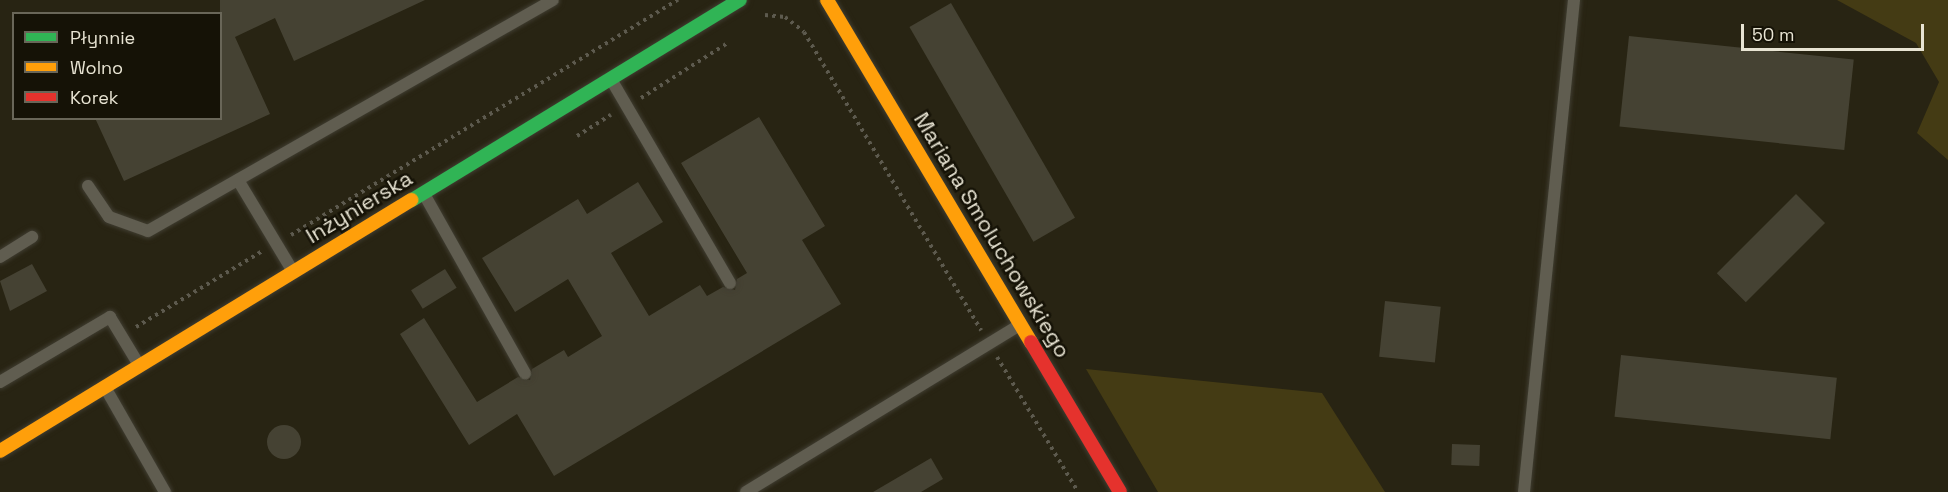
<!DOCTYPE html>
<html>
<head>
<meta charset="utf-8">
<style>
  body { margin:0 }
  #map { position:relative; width:1948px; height:492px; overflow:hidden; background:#282413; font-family:"Space Grotesk",sans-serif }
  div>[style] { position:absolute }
  .green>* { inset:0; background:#443b14 }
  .building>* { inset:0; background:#454233; transform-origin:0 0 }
  .round { border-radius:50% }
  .path>* { height:4px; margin-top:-2px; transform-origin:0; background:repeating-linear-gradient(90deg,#5d5a4e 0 3px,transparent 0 7.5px) }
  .roads { filter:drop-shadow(0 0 2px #403d31) drop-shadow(0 0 2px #403d31) }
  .lane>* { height:12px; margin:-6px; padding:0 6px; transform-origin:6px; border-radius:6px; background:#605d50 }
  .fast>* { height:14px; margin:-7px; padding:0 7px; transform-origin:7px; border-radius:7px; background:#30b455 }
  .slow>* { height:14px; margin:-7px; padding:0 7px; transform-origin:7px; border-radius:7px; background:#ff9f0a }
  .jam>* { height:14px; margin:-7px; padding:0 7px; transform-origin:7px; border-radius:7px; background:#e5322d }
  span { translate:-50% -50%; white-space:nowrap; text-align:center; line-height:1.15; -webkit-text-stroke:5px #151206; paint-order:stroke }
  .street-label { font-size:22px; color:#e8e4d3 }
  .legend { position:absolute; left:12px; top:12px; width:210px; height:108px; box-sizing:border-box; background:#151206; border:2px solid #696658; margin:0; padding:8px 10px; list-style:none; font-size:18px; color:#e8e4d3 }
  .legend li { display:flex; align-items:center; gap:12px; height:30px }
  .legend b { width:30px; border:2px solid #696658 }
  .scale { position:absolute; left:1741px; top:24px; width:183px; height:27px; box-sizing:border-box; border:3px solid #e8e4d3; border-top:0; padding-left:8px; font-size:18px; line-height:21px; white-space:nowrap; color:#e8e4d3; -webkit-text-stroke:4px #151206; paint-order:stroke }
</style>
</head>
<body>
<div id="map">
  <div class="green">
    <div style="clip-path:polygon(1837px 0,1948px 0,1948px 160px,1917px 133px,1939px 82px,1916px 43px)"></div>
    <div style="clip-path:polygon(1086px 369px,1322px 393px,1385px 492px,1158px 492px)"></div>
  </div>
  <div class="building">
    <div style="clip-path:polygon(220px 0,425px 0,294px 61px,275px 18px,235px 37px,270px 114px,124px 181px,95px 118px,220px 118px)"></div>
    <div style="left:951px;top:3px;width:248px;height:48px;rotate:60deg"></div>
    <div style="left:1629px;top:36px;width:226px;height:91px;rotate:6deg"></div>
    <div style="clip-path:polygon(759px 117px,825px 226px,802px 240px,841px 304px,554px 476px,517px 414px,469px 445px,400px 334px,424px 318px,477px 402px,518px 377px,530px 380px,532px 369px,564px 350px,568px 357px,602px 336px,568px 279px,515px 312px,482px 258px,578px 199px,587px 214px,638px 182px,663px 222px,611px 253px,649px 316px,700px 285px,707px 296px,723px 287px,735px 290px,737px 279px,747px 273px,681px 163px)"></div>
    <div style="left:1796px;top:194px;width:41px;height:112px;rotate:45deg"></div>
    <div style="clip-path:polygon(32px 264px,47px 291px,10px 311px,0 281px)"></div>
    <div style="left:445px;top:269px;width:22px;height:40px;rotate:58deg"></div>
    <div style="left:1385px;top:301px;width:56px;height:56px;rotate:6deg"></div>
    <div style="left:1621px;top:355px;width:217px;height:62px;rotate:6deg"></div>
    <div class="round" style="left:267px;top:425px;width:34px;height:34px"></div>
    <div style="left:1452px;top:444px;width:28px;height:21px;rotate:2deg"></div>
    <div style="clip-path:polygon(931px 458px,943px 479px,921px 492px,873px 492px)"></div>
  </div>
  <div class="path">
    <div style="left:765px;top:15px;width:20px;rotate:6deg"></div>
    <div style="left:785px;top:17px;width:24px;rotate:38deg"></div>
    <div style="left:804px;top:32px;width:347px;rotate:59.3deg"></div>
    <div style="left:641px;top:98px;width:101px;rotate:-32.4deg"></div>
    <div style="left:577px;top:136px;width:40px;rotate:-32deg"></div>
    <div style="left:291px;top:235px;width:453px;rotate:-31.3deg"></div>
    <div style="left:136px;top:327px;width:146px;rotate:-31deg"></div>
    <div style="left:997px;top:357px;width:157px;rotate:59deg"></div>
  </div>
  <div class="roads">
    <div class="lane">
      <div style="left:612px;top:81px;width:234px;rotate:59.7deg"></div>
      <div style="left:238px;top:180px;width:105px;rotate:59deg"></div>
      <div style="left:88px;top:186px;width:37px;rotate:56deg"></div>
      <div style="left:109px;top:217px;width:41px;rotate:19.7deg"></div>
      <div style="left:148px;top:231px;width:466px;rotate:-29.7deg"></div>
      <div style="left:424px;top:194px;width:206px;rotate:60.6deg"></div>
      <div style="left:0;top:257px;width:38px;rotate:-32deg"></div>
      <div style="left:0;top:382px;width:128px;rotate:-30.6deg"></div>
      <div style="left:110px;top:317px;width:56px;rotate:58.9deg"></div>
      <div style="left:106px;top:389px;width:119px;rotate:60.2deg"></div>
      <div style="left:746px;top:492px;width:321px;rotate:-31.4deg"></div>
      <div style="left:1524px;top:492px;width:495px;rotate:-84.2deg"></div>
    </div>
    <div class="fast">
      <div style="left:412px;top:200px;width:384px;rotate:-31.4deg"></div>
    </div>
    <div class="slow">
      <div style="left:827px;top:0;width:398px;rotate:59.2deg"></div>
      <div style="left:0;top:451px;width:482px;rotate:-31.4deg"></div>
    </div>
    <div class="jam">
      <div style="left:1031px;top:342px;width:174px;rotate:59.3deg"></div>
    </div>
  </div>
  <div class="street-label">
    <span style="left:359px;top:207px;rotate:-31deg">Inżynierska</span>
    <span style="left:992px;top:235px;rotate:59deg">Mariana Smoluchowskiego</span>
  </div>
  <ul class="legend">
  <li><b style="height:8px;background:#30b455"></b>Płynnie</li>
  <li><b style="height:8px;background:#ff9f0a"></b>Wolno</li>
  <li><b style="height:8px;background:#e5322d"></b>Korek</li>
  </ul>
  <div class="scale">50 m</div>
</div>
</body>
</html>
